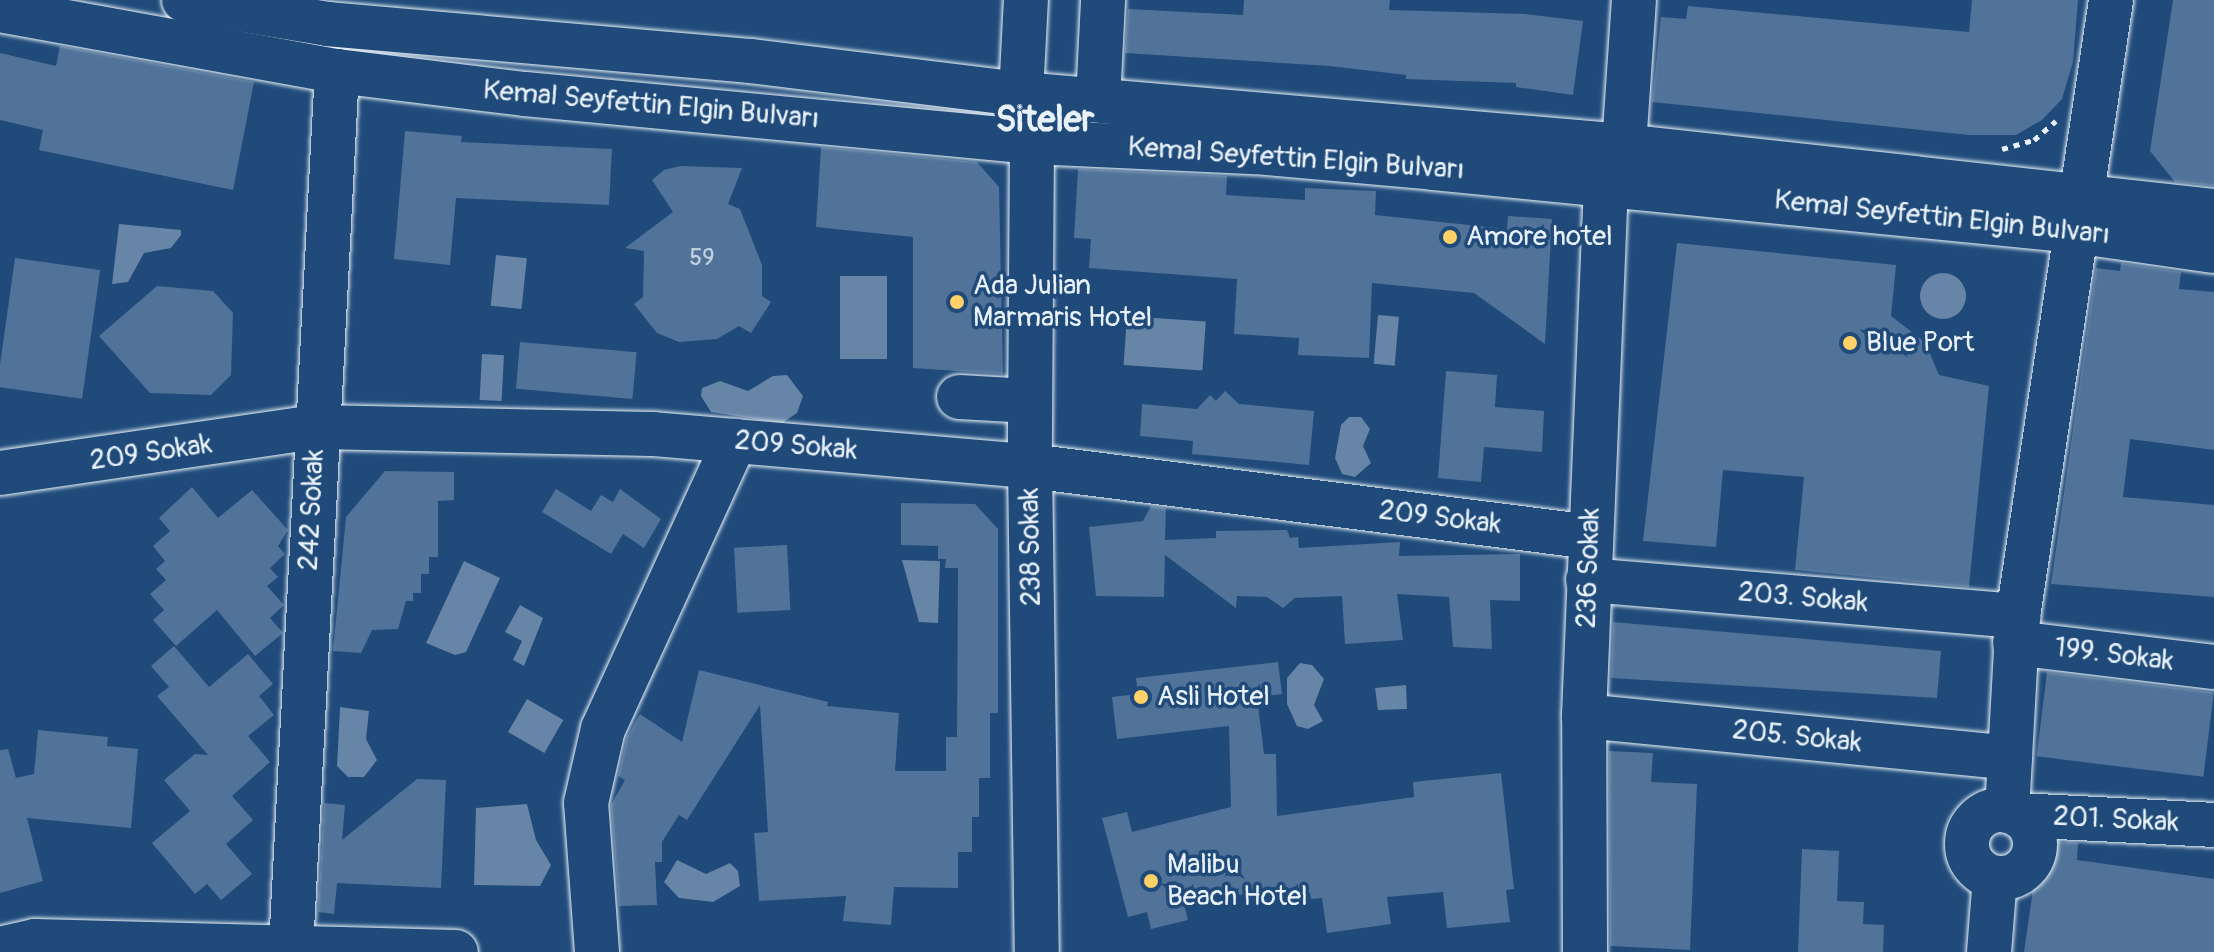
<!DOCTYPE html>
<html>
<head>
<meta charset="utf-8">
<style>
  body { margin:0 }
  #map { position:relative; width:2214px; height:952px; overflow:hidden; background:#1f4a7a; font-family:Pangolin,sans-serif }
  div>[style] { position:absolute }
  .water>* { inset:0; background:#6685a7; transform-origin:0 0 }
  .round { border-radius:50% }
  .building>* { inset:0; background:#517399; transform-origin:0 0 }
  .path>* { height:5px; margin-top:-2.5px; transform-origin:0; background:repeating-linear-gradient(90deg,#e8f1f8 0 6px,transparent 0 12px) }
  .roads { filter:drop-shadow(0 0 2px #e8f1f8) drop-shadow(0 0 2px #e8f1f8) }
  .minor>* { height:44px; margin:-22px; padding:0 22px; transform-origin:22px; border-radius:22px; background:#1f4a7a }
  .minor>.ring { margin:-22px; padding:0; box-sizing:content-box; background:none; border:44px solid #1f4a7a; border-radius:50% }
  .major>* { height:44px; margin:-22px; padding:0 22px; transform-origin:22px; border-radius:22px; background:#1f4a7a }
  .dots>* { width:22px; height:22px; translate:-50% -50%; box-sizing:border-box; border:4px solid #1f4a7a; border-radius:50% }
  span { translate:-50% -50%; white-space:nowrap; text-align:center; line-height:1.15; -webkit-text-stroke:7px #1f4a7a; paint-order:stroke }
  .number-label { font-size:24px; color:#c2d2e0 }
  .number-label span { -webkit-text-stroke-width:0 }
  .street-label { font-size:28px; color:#e8f1f8 }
  .poi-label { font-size:28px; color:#e8f1f8 }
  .left { translate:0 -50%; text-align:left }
  .district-label { font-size:36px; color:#e8f1f8; font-weight:700 }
</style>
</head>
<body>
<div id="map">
  <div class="water">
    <div style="clip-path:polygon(119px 224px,181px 230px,181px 235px,171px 248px,144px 253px,128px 282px,112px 284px)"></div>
    <div style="left:496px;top:255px;width:31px;height:51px;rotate:6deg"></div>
    <div class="round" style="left:1920px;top:273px;width:46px;height:46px"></div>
    <div style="left:840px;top:276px;width:47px;height:83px"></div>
    <div style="left:1378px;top:315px;width:21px;height:49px;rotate:5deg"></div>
    <div style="left:1127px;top:316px;width:79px;height:49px;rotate:4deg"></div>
    <div style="left:482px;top:354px;width:22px;height:46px;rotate:3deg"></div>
    <div style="clip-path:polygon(787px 375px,803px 396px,797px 413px,782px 423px,711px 412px,701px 396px,702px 388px,720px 381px,748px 391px,773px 376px)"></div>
    <div style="clip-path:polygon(1349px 417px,1361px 417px,1370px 429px,1363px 446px,1371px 463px,1355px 477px,1342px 474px,1335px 458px,1341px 425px)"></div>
    <div style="clip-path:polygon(902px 560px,940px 561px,938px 623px,919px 622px)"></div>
    <div style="clip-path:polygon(464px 561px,500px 578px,466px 652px,455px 655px,426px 643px)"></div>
    <div style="clip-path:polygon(520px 605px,543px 618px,524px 666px,513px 660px,522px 641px,505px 632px)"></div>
    <div style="clip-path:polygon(1300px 663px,1312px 665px,1324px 679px,1314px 705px,1323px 721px,1308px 729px,1297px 726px,1287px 704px,1287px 678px)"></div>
    <div style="clip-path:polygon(1406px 685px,1407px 709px,1378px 710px,1375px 688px)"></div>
    <div style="left:527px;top:699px;width:42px;height:38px;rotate:30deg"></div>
    <div style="clip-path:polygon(340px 707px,369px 711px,366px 739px,377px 760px,364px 777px,348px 777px,337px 766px)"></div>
    <div style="clip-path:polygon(527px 804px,536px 840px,551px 865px,540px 886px,474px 885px,476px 808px)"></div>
    <div style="clip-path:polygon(677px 860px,706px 874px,730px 863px,738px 871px,740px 886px,713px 902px,679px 898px,664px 882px)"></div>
  </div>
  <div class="building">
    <div style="clip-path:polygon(1244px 0,1390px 0,1389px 10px,1525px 14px,1583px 21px,1573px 95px,1516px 87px,1516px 83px,1406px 79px,1406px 75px,1330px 66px,1125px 53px,1128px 9px,1243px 15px)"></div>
    <div style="clip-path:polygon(1972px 0,2078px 0,2073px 62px,2062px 99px,2042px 120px,2016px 135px,1969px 135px,1652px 102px,1661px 17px,1686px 19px,1688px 6px,1969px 32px)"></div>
    <div style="clip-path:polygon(2173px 0,2214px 0,2214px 186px,2175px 182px,2150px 151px)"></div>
    <div style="clip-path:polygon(60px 46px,254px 82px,233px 190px,39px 150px,43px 130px,0 120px,0 53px,56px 66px)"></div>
    <div style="clip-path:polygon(405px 131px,462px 136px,461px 142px,612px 149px,609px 205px,456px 198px,450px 265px,394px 259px)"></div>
    <div style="clip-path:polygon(821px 147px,977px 162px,999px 187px,1003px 374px,913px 368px,913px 237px,816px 227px)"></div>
    <div style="clip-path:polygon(680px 166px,742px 168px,728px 204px,740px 209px,762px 265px,762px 296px,771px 302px,751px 333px,739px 326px,717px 339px,679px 342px,657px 333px,634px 304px,643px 297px,644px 251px,625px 248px,673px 212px,652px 180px,664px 170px)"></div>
    <div style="clip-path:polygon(1078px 169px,1227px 176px,1226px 195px,1305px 200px,1305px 188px,1376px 191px,1375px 215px,1507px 229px,1508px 216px,1552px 219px,1545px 344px,1474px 293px,1372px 283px,1369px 358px,1298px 355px,1299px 338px,1234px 334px,1237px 279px,1089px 268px,1091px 239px,1074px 238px)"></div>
    <div style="clip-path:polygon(1677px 243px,1896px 265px,1891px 316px,1925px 342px,1939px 375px,1989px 386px,1969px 587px,1795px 570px,1804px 477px,1723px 470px,1716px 547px,1643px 541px)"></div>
    <div style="left:15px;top:258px;width:86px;height:130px;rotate:8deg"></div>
    <div style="clip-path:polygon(2121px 263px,2181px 272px,2179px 289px,2214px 292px,2214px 450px,2130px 439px,2123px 497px,2214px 505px,2214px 597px,2051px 584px,2096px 268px,2120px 271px)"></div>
    <div style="clip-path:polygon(157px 286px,213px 291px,233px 313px,231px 375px,211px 395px,150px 393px,99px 336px)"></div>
    <div style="left:520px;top:342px;width:117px;height:47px;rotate:5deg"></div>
    <div style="clip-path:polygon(1446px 371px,1497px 375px,1495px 407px,1544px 411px,1542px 452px,1484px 447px,1481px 482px,1438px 478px)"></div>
    <div style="clip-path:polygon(1225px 391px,1239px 404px,1314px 411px,1309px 465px,1192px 454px,1193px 441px,1140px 436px,1142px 404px,1197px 409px,1210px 395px,1216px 401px)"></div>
    <div style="clip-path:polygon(385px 471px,454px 472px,454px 500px,438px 501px,438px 557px,429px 557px,429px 574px,421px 574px,421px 593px,413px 593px,413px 601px,406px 601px,398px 629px,372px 630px,361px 653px,333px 651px,346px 517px)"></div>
    <div style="clip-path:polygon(192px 487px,218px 518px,252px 490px,288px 530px,278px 546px,285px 554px,270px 568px,278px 577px,267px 586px,284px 605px,270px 618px,283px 633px,255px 656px,217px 610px,176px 646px,153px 620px,164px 610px,150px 594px,166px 580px,156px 569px,165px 561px,153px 546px,170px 531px,159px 518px)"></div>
    <div style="clip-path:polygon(556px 489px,591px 511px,601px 495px,613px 502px,620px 489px,661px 519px,644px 548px,623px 534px,611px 554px,542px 512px)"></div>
    <div style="clip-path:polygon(901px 503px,975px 504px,998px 529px,998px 713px,990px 713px,990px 778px,979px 778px,979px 817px,972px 817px,972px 852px,958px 852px,958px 888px,894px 887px,891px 925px,843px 921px,846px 896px,759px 901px,754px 833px,768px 832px,760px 705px,687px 820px,679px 815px,662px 842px,662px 862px,655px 862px,657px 905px,619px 906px,611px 805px,625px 780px,618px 776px,627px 737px,640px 714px,682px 742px,699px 670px,828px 702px,827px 706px,899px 713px,895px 771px,946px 771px,946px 737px,957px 737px,958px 568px,945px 568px,946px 559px,938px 559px,938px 546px,901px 545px)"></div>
    <div style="clip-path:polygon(1151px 506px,1166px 508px,1165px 540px,1216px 538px,1216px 531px,1287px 530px,1290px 538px,1298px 537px,1299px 548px,1400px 542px,1399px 556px,1520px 554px,1520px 601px,1490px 600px,1492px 649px,1453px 647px,1449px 597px,1397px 594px,1403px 640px,1345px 644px,1342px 596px,1295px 598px,1283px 608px,1267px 597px,1237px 596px,1236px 608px,1165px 555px,1164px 597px,1096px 596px,1089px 527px,1143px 521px)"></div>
    <div style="left:787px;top:545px;width:65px;height:53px;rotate:87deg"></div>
    <div style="clip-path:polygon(1613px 622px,1941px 651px,1937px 698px,1611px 678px)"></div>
    <div style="clip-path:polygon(174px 646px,209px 687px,248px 654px,273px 684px,259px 696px,274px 715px,248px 736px,270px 762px,232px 796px,253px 820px,226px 844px,252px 874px,221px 900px,207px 884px,195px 894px,152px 843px,190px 811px,164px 780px,195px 754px,208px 755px,157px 696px,169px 687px,151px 666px)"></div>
    <div style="clip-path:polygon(1278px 662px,1282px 694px,1257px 697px,1264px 754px,1276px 754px,1277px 816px,1414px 797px,1413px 782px,1501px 773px,1514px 889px,1506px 890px,1510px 922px,1447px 928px,1443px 892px,1387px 897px,1391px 924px,1327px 933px,1322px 898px,1311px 899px,1310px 893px,1182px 896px,1188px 920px,1151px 929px,1147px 912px,1128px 917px,1102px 818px,1127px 812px,1132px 832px,1231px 807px,1229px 726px,1117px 739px,1112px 697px,1138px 694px,1136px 678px)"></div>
    <div style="left:2047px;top:672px;width:168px;height:85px;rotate:7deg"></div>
    <div style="clip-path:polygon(38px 730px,108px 737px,107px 746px,138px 749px,131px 828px,27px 818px,43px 881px,0 893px,0 750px,8px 749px,16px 778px,34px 774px)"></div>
    <div style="clip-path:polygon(1609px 751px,1653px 753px,1651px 782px,1697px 784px,1690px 950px,1610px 946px)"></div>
    <div style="clip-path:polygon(417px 779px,446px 780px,441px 888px,337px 883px,334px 914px,318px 912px,324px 803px,345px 805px,342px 840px)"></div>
    <div style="clip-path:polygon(2040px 841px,2078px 843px,2077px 860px,2214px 879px,2214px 952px,2024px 952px)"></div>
    <div style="clip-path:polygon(1802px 849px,1839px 851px,1837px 901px,1864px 902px,1863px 924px,1884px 925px,1883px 952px,1798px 952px)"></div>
  </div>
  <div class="path">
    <div style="left:2002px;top:149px;width:33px;rotate:-16deg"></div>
    <div style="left:2034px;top:140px;width:29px;rotate:-41deg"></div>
  </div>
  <div class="roads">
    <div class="minor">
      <div style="left:1021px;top:94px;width:94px;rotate:-87deg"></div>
      <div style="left:1098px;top:100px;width:100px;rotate:-87.1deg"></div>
      <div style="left:1032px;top:142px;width:324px;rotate:90.4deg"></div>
      <div style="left:1030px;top:466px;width:486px;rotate:89.2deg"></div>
      <div style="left:1624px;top:146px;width:146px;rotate:-86.1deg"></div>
      <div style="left:959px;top:397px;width:71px;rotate:3.2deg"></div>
      <div style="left:0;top:473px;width:319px;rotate:-8.3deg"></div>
      <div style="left:316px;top:427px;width:337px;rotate:1.2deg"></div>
      <div style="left:653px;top:434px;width:378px;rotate:4.9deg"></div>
      <div style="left:1030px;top:466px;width:565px;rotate:7.21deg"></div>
      <div style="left:1588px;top:580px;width:432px;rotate:4.8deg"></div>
      <div style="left:2015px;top:643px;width:200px;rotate:6.9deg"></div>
      <div style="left:1584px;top:716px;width:428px;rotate:5.6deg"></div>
      <div class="ring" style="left:1967px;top:810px;width:24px;height:24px"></div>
      <div style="left:2007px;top:811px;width:195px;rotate:-86.8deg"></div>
      <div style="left:2018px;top:616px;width:623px;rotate:-81.41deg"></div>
      <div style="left:2018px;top:815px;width:196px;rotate:2.9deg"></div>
      <div style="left:291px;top:948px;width:878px;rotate:-87deg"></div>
      <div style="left:0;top:949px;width:36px;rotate:-13deg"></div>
      <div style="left:35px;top:941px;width:421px;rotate:1.5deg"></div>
      <div style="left:597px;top:952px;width:149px;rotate:-94.2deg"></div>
      <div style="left:586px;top:803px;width:76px;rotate:-77.1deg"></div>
      <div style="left:603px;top:729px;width:317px;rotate:-65.4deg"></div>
      <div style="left:1585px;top:952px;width:236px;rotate:-90.2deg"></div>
      <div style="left:1584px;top:716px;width:532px;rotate:-87.63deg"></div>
      <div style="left:1989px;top:952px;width:74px;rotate:-85.4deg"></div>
    </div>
    <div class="major">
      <div style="left:184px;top:0;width:145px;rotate:9.5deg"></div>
      <div style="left:327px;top:24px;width:426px;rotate:5deg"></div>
      <div style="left:751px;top:61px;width:272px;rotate:7deg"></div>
      <div style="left:1021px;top:94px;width:605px;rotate:4.93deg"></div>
      <div style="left:1624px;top:146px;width:594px;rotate:6.29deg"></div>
      <div style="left:0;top:10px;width:342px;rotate:10.3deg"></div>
      <div style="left:337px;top:71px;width:189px;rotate:7deg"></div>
      <div style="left:525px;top:94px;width:509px;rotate:5.41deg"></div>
      <div style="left:1032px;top:142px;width:224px;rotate:2.6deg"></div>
      <div style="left:1256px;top:152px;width:179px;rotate:5.1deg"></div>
      <div style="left:1434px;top:168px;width:643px;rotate:5.62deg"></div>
      <div style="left:2074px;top:231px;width:141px;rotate:8.1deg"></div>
    </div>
  </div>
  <div class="dots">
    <div style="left:1450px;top:237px;background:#ffd166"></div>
    <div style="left:957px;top:302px;background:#ffd166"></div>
    <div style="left:1850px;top:343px;background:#ffd166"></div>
    <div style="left:1141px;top:697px;background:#ffd166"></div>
    <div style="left:1151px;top:881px;background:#ffd166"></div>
  </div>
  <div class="number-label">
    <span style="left:702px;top:258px">59</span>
  </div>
  <div class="street-label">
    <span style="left:651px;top:105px;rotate:5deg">Kemal Seyfettin Elgin Bulvarı</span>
    <span style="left:1296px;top:159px;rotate:4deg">Kemal Seyfettin Elgin Bulvarı</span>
    <span style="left:1942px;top:218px;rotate:6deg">Kemal Seyfettin Elgin Bulvarı</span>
    <span style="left:796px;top:446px;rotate:5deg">209 Sokak</span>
    <span style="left:151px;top:453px;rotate:-8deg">209 Sokak</span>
    <span style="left:312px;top:510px;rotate:-87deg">242 Sokak</span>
    <span style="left:1440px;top:518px;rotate:7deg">209 Sokak</span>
    <span style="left:1031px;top:547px;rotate:-91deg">238 Sokak</span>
    <span style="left:1589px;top:568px;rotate:-88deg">236 Sokak</span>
    <span style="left:1803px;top:598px;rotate:5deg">203. Sokak</span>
    <span style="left:2114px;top:655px;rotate:7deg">199. Sokak</span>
    <span style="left:1797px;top:737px;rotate:6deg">205. Sokak</span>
    <span style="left:2116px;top:820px;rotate:3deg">201. Sokak</span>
  </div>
  <div class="poi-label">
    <span class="left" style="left:1466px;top:237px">Amore hotel</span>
    <span class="left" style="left:973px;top:302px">Ada Julian<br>Marmaris Hotel</span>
    <span class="left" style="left:1866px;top:343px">Blue Port</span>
    <span class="left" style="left:1157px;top:697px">Asli Hotel</span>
    <span class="left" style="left:1167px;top:881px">Malibu<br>Beach Hotel</span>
  </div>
  <div class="district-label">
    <span style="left:1045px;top:120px">Siteler</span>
  </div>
</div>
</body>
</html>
